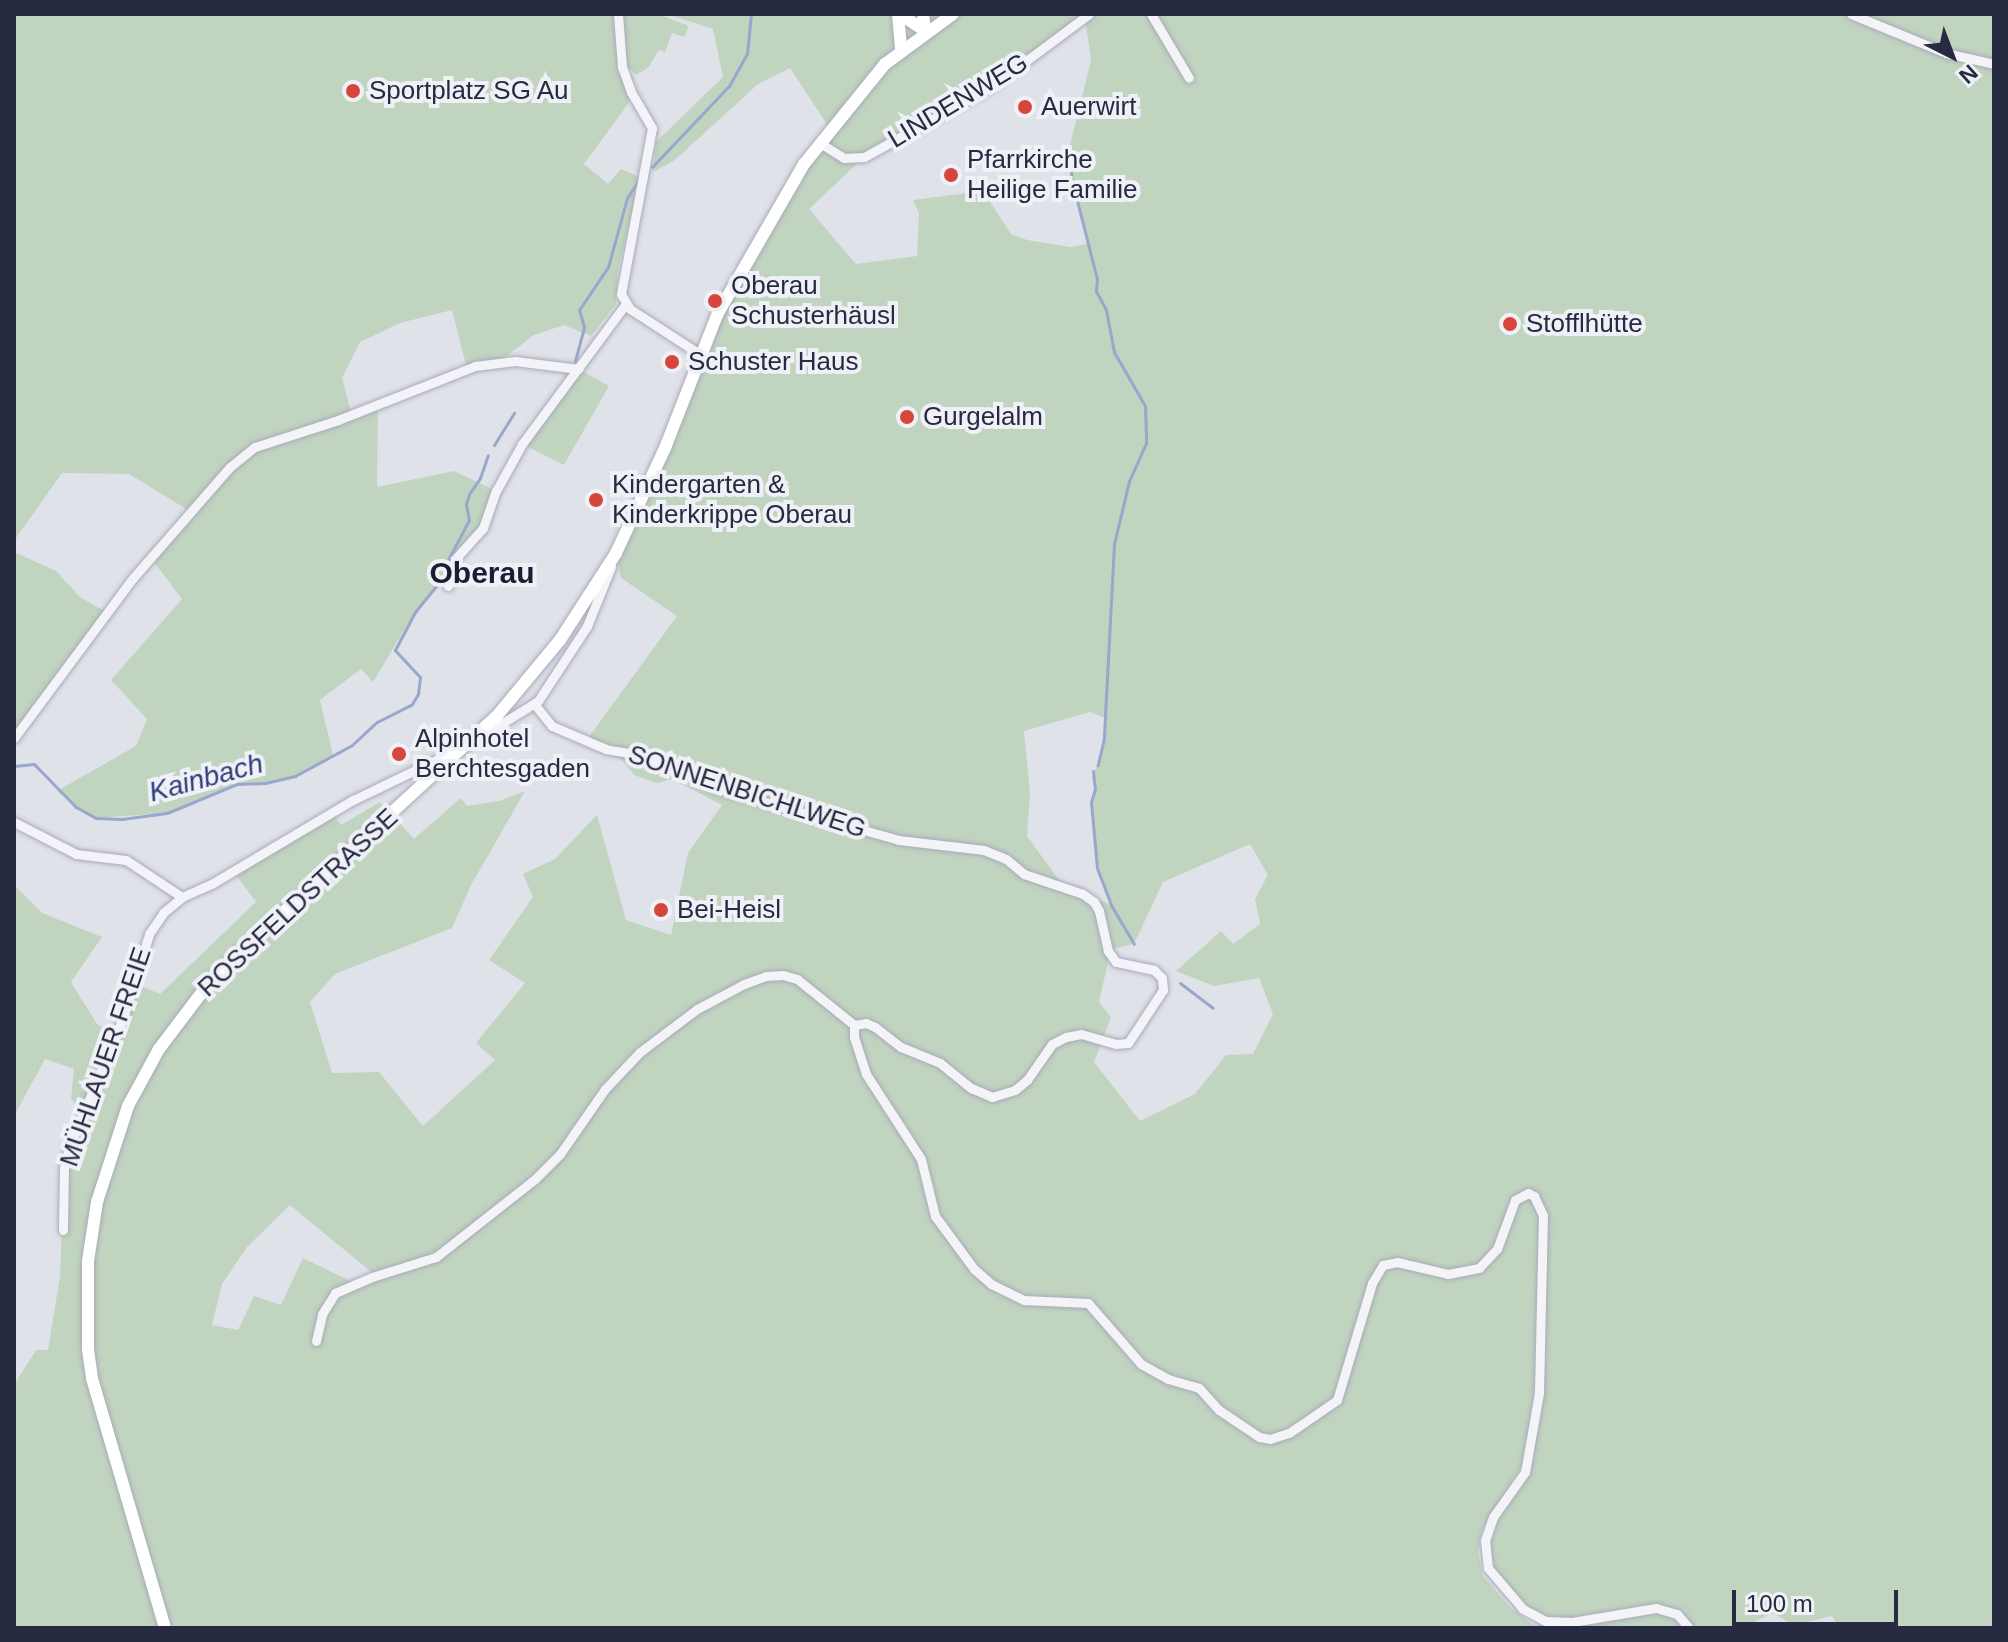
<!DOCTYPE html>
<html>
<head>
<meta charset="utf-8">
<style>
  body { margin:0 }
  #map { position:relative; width:2008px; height:1642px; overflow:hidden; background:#e0e2ea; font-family:Arial,sans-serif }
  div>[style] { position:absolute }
  .green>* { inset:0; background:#c1d4c0 }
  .stream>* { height:3px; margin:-1.5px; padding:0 1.5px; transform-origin:1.5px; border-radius:1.5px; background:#99a7cc }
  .roads { filter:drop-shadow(0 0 2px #a8abb8) drop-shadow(0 0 2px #a8abb8) }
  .minor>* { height:9px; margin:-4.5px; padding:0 4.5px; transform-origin:4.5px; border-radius:4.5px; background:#f3f3f8 }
  .secondary>* { height:12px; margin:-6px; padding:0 6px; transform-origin:6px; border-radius:6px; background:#fff }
  .dots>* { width:22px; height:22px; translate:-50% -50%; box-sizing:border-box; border:4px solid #eff1f7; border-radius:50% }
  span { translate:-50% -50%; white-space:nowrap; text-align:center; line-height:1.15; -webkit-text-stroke:8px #eff1f7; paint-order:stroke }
  .poi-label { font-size:26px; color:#272b42 }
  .left { translate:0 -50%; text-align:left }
  .street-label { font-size:26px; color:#272b42 }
  .water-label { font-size:28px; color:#2f4079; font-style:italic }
  .quarter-label { font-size:30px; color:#1a1d33; font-weight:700 }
  .frame { position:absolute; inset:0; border:16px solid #272b42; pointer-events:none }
  .north { position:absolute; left:1912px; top:16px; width:80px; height:80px; -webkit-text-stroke:6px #eff1f7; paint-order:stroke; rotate:138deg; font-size:22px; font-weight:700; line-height:32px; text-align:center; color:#272b42 }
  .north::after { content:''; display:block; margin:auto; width:28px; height:36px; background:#272b42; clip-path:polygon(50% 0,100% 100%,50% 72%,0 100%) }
  .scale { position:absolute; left:1732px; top:1590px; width:166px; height:36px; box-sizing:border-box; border:4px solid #272b42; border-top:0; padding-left:10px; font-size:24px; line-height:28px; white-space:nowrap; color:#272b42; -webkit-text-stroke:6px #eff1f7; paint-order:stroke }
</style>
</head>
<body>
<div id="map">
  <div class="green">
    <div style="clip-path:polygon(14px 14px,618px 14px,619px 43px,631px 92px,628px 104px,584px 164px,608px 184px,621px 169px,641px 178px,618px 268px,616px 304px,591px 336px,564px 325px,534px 335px,500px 361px,467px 369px,452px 310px,400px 323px,360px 342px,342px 378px,352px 415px,378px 404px,377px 487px,454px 471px,496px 491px,488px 520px,463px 547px,439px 586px,415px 612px,373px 682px,361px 669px,320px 700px,333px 755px,295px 776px,265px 783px,237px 784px,167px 813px,96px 818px,76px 807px,57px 791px,136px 746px,147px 719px,111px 680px,182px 599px,151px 558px,191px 512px,129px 474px,62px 473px,14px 541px)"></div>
    <div style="clip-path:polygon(623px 14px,658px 14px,689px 26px,684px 37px,672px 33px,665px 52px,659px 50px,648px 68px,636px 75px,627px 66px)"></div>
    <div style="clip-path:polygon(evenodd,667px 14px,1994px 14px,1994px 1628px,1840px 1628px,1832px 1616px,1793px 1625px,1773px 1613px,1740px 1628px,1692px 1628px,1680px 1611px,1658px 1605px,1573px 1618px,1549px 1619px,1533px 1615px,1491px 1571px,1487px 1556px,1500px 1514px,1530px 1470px,1547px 1354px,1539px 1353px,1524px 1462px,1482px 1530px,1478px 1552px,1483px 1576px,1509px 1606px,1533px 1625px,1567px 1626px,1660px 1612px,1671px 1616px,1684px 1628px,14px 1628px,14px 1385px,36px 1350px,48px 1350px,60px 1276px,64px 1168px,82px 1112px,71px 1099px,74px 1069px,45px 1059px,14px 1116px,14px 885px,42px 913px,102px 937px,71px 982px,97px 1024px,116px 1034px,134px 983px,160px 994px,256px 902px,233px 871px,332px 813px,341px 825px,380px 802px,414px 839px,461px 798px,467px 806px,499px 801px,525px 791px,470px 887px,452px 928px,335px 974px,310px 1002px,332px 1073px,379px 1072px,423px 1126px,495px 1060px,476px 1043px,525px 983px,489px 960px,533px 897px,523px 874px,555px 859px,597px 815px,626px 920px,671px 935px,688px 853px,722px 805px,672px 779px,657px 783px,634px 775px,622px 760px,586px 741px,677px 616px,621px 578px,616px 553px,718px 313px,830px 129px,790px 68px,758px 84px,675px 160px,653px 172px,656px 142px,723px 77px,713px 29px,667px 14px,1085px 18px,1091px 60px,1069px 149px,1072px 181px,1088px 244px,1070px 247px,1027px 240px,1011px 234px,983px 191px,913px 200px,919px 213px,917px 256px,856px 264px,809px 209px,864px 157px,991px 87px,1085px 18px,667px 14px,1090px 712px,1105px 718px,1103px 752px,1092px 777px,1095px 789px,1091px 802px,1097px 868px,1110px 904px,1064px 887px,1027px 836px,1030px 793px,1024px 731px,1090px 712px,667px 14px,1250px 844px,1268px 875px,1255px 899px,1260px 924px,1233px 944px,1221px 931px,1176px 971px,1214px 986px,1259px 978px,1273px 1014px,1253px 1054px,1226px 1055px,1195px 1094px,1140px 1121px,1094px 1062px,1111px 1017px,1099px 1002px,1111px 949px,1134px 944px,1163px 882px,1250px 844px,667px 14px,290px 1205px,375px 1275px,354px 1283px,303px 1258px,281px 1305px,254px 1296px,238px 1330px,212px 1325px,222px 1284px,247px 1247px,290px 1205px)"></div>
    <div style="clip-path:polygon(578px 369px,609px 386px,564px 465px,522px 444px)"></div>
    <div style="clip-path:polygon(14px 552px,56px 571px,80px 597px,106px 612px,14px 733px)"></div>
  </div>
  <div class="stream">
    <div style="left:1069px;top:149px;width:32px;rotate:85deg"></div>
    <div style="left:1072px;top:181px;width:101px;rotate:75.7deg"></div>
    <div style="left:1097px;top:279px;width:12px;rotate:95deg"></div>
    <div style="left:1096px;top:291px;width:21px;rotate:62deg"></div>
    <div style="left:1106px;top:310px;width:43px;rotate:79.2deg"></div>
    <div style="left:1114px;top:352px;width:62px;rotate:60.1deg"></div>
    <div style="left:1145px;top:406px;width:37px;rotate:88deg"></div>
    <div style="left:1146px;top:443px;width:42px;rotate:114.1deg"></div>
    <div style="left:1129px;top:481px;width:65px;rotate:103.4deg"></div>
    <div style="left:1114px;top:544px;width:194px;rotate:93deg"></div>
    <div style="left:1104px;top:738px;width:28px;rotate:103deg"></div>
    <div style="left:652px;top:167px;width:112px;rotate:-46.5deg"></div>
    <div style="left:729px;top:86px;width:37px;rotate:-61deg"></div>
    <div style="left:747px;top:54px;width:40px;rotate:-84.3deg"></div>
    <div style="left:575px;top:361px;width:35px;rotate:-75deg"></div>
    <div style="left:584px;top:327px;width:18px;rotate:-106deg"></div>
    <div style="left:579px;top:310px;width:52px;rotate:-56deg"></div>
    <div style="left:608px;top:267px;width:72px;rotate:-74.6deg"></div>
    <div style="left:627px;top:198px;width:20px;rotate:-57deg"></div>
    <div style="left:494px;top:445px;width:38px;rotate:-58deg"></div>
    <div style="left:14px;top:766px;width:20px;rotate:-6deg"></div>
    <div style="left:34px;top:764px;width:60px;rotate:45.7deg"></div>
    <div style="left:76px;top:807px;width:23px;rotate:29deg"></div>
    <div style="left:96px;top:818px;width:26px;rotate:2deg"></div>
    <div style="left:122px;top:819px;width:45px;rotate:-7.6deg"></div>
    <div style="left:167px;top:813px;width:76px;rotate:-22.5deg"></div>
    <div style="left:237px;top:784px;width:28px;rotate:-2deg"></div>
    <div style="left:265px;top:783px;width:31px;rotate:-13deg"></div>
    <div style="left:295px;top:776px;width:65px;rotate:-28.5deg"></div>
    <div style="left:352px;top:745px;width:34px;rotate:-43deg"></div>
    <div style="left:377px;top:722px;width:39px;rotate:-27deg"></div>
    <div style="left:412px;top:704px;width:12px;rotate:-59deg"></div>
    <div style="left:418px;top:694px;width:17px;rotate:-83deg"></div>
    <div style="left:420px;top:677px;width:37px;rotate:-133deg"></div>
    <div style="left:395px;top:650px;width:43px;rotate:-62.2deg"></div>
    <div style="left:415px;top:612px;width:48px;rotate:-51deg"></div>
    <div style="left:445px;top:575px;width:15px;rotate:-79deg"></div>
    <div style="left:448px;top:560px;width:45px;rotate:-62.3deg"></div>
    <div style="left:469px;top:520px;width:16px;rotate:-101deg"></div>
    <div style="left:466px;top:504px;width:10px;rotate:-73deg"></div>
    <div style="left:469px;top:494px;width:19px;rotate:-55deg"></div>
    <div style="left:480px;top:478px;width:24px;rotate:-71deg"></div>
    <div style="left:1093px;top:771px;width:18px;rotate:84deg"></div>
    <div style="left:1095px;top:789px;width:14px;rotate:107deg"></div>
    <div style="left:1091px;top:802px;width:66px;rotate:84.8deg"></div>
    <div style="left:1097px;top:868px;width:40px;rotate:69deg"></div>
    <div style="left:1111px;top:905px;width:45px;rotate:59.5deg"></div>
    <div style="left:1180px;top:983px;width:41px;rotate:37.1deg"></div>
  </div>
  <div class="roads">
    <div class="minor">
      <div style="left:618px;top:14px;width:53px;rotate:85.7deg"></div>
      <div style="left:622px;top:67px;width:27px;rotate:70deg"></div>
      <div style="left:631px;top:92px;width:42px;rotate:59.7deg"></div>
      <div style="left:652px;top:128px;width:169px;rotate:100.6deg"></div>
      <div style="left:621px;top:294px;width:17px;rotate:59deg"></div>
      <div style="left:630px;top:309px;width:85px;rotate:32.9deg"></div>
      <div style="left:1151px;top:14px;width:74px;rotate:59.3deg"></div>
      <div style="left:1851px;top:14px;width:103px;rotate:22.3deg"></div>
      <div style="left:1946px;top:53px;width:49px;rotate:12.9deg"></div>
      <div style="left:820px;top:143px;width:28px;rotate:32deg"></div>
      <div style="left:844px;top:158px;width:20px;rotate:-3deg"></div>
      <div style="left:864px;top:157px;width:145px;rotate:-28.9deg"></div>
      <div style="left:991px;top:87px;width:122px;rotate:-36.7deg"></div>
      <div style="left:448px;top:586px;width:29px;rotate:-74deg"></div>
      <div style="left:456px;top:558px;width:40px;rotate:-48deg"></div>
      <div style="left:483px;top:528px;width:39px;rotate:-71deg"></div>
      <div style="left:496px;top:491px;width:54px;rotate:-61deg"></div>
      <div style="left:522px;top:444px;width:173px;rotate:-53.5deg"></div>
      <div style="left:480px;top:737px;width:68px;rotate:-31.8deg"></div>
      <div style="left:538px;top:701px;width:90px;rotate:-56.8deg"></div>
      <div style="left:587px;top:626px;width:64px;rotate:-67.9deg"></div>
      <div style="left:14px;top:738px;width:199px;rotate:-53.4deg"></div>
      <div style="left:133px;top:578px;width:147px;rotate:-48.9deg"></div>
      <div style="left:230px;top:467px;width:32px;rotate:-39deg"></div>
      <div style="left:255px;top:447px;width:87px;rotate:-18deg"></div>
      <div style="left:338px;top:420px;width:147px;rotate:-21.5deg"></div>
      <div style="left:475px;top:366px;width:40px;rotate:-7.1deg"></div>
      <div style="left:515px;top:361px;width:64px;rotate:7.2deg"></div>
      <div style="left:14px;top:822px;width:70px;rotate:27.3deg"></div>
      <div style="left:76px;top:854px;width:50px;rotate:6.8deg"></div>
      <div style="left:126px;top:860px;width:67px;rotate:33.5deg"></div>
      <div style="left:854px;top:1025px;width:12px;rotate:90deg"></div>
      <div style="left:854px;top:1037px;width:39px;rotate:72deg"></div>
      <div style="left:866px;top:1074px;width:101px;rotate:57.1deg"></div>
      <div style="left:921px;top:1159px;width:59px;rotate:76.2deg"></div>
      <div style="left:935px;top:1216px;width:66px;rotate:53.7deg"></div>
      <div style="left:974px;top:1269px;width:23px;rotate:41deg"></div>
      <div style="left:991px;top:1284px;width:37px;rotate:26deg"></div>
      <div style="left:1024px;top:1300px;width:64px;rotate:2.7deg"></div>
      <div style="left:1088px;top:1303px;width:81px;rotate:49deg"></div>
      <div style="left:1141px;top:1364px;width:31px;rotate:29deg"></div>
      <div style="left:1168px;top:1379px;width:32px;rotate:16deg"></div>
      <div style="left:1199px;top:1388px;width:30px;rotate:48deg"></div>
      <div style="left:1219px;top:1410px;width:48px;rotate:34deg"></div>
      <div style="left:1259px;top:1437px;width:11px;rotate:10deg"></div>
      <div style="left:1270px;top:1439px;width:20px;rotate:-18deg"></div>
      <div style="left:1289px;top:1433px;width:58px;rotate:-34.5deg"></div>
      <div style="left:1337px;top:1400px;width:122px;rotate:-73.3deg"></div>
      <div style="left:1372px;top:1283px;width:21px;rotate:-59deg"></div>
      <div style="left:1383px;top:1265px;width:14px;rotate:-12deg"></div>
      <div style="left:1397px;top:1262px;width:52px;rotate:13.2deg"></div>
      <div style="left:1448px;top:1274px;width:32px;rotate:-11deg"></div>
      <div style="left:1479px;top:1268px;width:26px;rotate:-47deg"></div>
      <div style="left:1497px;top:1249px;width:52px;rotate:-69.8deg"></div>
      <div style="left:1515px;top:1200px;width:15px;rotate:-28deg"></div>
      <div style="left:1528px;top:1193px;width:7px;rotate:27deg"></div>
      <div style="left:1534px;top:1196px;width:21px;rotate:65deg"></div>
      <div style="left:1543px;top:1215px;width:178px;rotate:91.3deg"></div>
      <div style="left:1539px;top:1393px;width:80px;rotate:100deg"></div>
      <div style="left:1525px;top:1472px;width:55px;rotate:125.4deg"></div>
      <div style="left:1493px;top:1517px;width:24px;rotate:109deg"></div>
      <div style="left:1485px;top:1540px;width:28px;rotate:84deg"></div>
      <div style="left:1488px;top:1568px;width:54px;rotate:49.5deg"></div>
      <div style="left:1523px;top:1609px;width:26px;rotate:28deg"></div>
      <div style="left:1546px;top:1621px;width:26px;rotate:2deg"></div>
      <div style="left:1572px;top:1622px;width:85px;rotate:-9.5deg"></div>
      <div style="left:1656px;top:1608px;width:22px;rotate:16deg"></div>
      <div style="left:1677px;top:1614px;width:18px;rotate:49deg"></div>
      <div style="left:63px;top:1230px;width:62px;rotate:-89.1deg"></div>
      <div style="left:64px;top:1168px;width:21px;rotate:-76deg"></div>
      <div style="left:69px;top:1148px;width:144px;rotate:-67.5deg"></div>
      <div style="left:124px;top:1015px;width:85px;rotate:-72.8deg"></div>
      <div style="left:149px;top:934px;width:25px;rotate:-56deg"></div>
      <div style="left:163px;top:913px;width:25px;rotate:-40deg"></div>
      <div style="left:182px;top:897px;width:34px;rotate:-24deg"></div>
      <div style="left:213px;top:883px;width:163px;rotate:-30.7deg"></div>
      <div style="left:353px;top:800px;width:115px;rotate:-25.7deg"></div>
      <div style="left:316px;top:1341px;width:28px;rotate:-77deg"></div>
      <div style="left:322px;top:1314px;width:25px;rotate:-58deg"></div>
      <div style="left:335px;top:1293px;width:40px;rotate:-23.4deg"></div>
      <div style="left:372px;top:1277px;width:67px;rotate:-17.4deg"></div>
      <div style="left:436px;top:1257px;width:126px;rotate:-38.2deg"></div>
      <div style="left:535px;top:1179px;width:35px;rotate:-45deg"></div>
      <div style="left:560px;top:1154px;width:79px;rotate:-55.3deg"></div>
      <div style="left:605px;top:1089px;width:51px;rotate:-46.6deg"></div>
      <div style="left:640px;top:1052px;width:71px;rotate:-37deg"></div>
      <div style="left:697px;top:1009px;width:53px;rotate:-28deg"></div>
      <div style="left:744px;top:984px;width:23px;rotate:-20deg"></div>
      <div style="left:766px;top:976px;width:17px;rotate:-3deg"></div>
      <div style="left:783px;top:975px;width:15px;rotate:16deg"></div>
      <div style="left:797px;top:979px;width:73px;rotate:38.9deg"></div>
      <div style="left:854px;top:1025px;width:12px;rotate:-9deg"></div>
      <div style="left:866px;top:1023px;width:10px;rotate:24deg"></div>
      <div style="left:875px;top:1027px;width:33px;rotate:38deg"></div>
      <div style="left:901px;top:1047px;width:42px;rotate:22.3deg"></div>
      <div style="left:940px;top:1063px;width:40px;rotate:39deg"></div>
      <div style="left:971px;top:1088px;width:23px;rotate:23deg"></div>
      <div style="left:992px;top:1097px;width:24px;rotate:-17deg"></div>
      <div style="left:1015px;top:1090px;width:16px;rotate:-40deg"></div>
      <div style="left:1027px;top:1080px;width:44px;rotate:-55.2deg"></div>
      <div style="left:1052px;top:1044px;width:16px;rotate:-27deg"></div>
      <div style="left:1066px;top:1037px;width:15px;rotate:-11deg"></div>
      <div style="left:1081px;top:1034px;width:36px;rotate:16deg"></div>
      <div style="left:1116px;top:1044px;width:12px;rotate:-5deg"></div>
      <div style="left:1128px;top:1043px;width:64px;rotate:-56.6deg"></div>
      <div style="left:1163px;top:990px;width:12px;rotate:-95deg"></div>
      <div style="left:1162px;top:978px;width:11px;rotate:-135deg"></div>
      <div style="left:1154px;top:970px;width:39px;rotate:-168deg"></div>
      <div style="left:1116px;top:962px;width:14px;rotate:-126deg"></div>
      <div style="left:1108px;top:951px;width:41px;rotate:-102.7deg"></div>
      <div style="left:1099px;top:911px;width:10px;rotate:-119deg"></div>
      <div style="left:1094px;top:902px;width:14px;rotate:-144deg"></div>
      <div style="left:1083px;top:894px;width:62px;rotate:-161.3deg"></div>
      <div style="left:1024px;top:874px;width:23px;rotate:-140deg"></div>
      <div style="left:1006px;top:859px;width:24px;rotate:-158deg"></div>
      <div style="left:984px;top:850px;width:86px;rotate:-173.3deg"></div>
      <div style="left:899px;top:840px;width:191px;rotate:-164.2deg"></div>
      <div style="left:715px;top:788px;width:80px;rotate:-155.7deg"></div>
      <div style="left:642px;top:755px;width:36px;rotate:-171deg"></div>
      <div style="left:606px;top:749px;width:59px;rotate:-156.9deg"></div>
      <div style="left:552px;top:726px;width:27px;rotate:-129deg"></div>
    </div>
    <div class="secondary">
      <div style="left:898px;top:14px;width:36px;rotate:85deg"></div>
      <div style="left:900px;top:14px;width:30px;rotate:34deg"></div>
      <div style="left:923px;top:14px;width:17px;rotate:83deg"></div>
      <div style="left:165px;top:1628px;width:260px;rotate:-106.3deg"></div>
      <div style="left:92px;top:1378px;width:30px;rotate:-98deg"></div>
      <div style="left:88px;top:1348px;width:87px;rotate:-90deg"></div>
      <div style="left:88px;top:1261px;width:60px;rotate:-81.3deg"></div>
      <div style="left:97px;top:1202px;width:101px;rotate:-72.1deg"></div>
      <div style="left:128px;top:1106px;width:65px;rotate:-61.5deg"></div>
      <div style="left:159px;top:1049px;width:93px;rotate:-52.9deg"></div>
      <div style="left:215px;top:975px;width:381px;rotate:-42.6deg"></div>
      <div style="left:496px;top:717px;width:100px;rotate:-50.3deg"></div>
      <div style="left:560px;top:640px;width:103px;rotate:-57.2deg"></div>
      <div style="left:616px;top:553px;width:116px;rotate:-65deg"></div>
      <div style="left:665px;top:448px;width:145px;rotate:-68.6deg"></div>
      <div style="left:718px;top:313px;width:172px;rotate:-60deg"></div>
      <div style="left:804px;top:164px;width:129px;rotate:-51deg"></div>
      <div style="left:885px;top:64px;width:84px;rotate:-36.3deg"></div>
    </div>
  </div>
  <div class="dots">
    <div style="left:353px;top:91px;background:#d6463d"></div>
    <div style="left:1025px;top:107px;background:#d6463d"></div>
    <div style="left:951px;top:175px;background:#d6463d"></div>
    <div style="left:715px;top:301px;background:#d6463d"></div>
    <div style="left:1510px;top:324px;background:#d6463d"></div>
    <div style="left:672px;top:362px;background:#d6463d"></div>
    <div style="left:907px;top:417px;background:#d6463d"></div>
    <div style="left:596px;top:500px;background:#d6463d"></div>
    <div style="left:399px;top:754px;background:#d6463d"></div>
    <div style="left:661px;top:910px;background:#d6463d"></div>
  </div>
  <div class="poi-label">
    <span class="left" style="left:369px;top:91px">Sportplatz SG Au</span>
    <span class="left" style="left:1041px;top:107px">Auerwirt</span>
    <span class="left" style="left:967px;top:175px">Pfarrkirche<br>Heilige Familie</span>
    <span class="left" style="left:731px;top:301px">Oberau<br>Schusterhäusl</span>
    <span class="left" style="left:1526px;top:324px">Stofflhütte</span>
    <span class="left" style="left:688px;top:362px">Schuster Haus</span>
    <span class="left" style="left:923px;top:417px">Gurgelalm</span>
    <span class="left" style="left:612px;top:500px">Kindergarten &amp;<br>Kinderkrippe Oberau</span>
    <span class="left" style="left:415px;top:754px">Alpinhotel<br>Berchtesgaden</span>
    <span class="left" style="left:677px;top:910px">Bei-Heisl</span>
  </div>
  <div class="street-label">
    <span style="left:958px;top:101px;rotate:-31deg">LINDENWEG</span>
    <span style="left:747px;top:792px;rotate:18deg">SONNENBICHLWEG</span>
    <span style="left:298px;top:903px;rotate:-43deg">ROSSFELDSTRASSE</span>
    <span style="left:106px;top:1057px;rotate:-71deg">MÜHLAUER FREIE</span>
  </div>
  <div class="water-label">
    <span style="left:206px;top:778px;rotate:-15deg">Kainbach</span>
  </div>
  <div class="quarter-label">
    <span style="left:482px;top:573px">Oberau</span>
  </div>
  <div class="frame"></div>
  <div class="north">N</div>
  <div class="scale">100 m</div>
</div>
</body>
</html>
